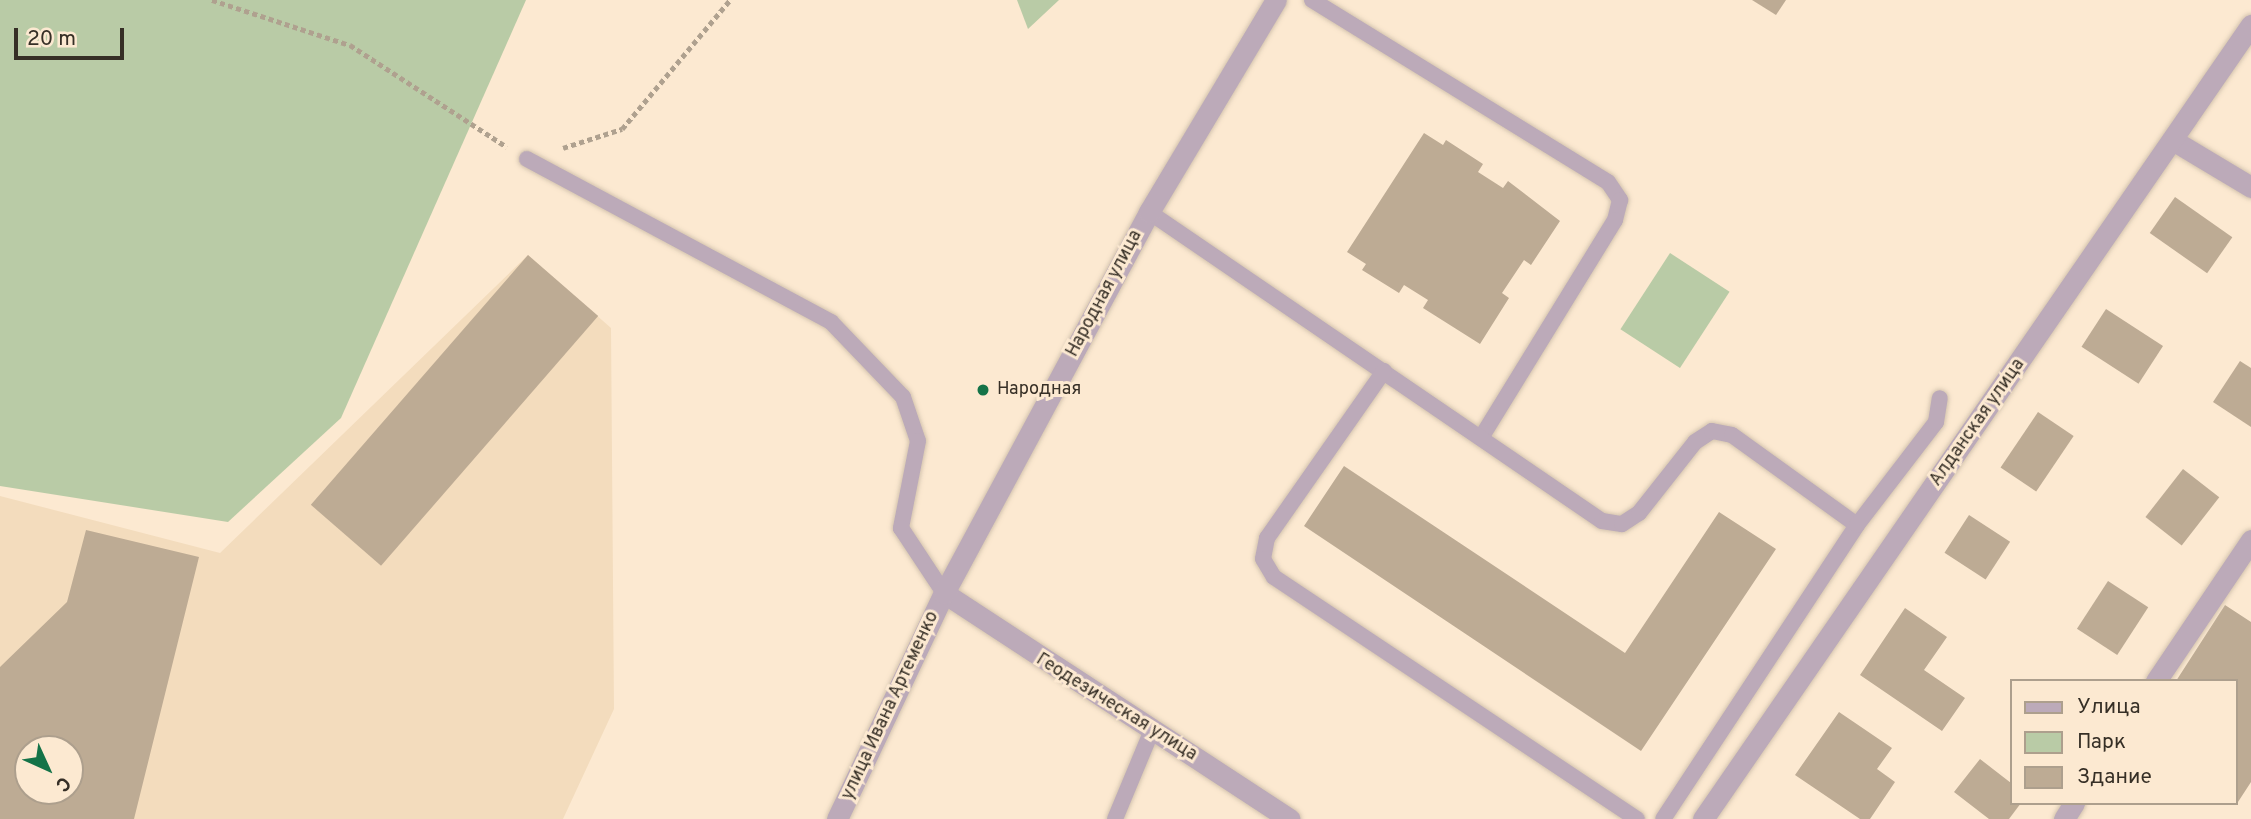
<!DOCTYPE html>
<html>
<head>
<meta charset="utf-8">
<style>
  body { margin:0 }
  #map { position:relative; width:2251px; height:819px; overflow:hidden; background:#fce9d1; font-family:Overpass,sans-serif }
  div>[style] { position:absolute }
  .built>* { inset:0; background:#f3dcbd }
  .green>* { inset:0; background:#b9cba6; transform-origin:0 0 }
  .building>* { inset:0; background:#bdab94; transform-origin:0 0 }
  .path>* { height:4.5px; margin-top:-2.25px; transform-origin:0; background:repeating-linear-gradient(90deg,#afa18f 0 5px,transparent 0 8.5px) }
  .roads { filter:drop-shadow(0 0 2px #d4c4af) drop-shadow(0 0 2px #d4c4af) }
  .lane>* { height:16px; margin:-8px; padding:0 8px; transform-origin:8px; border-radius:8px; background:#bcaab9 }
  .street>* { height:21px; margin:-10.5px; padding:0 10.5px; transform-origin:10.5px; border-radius:10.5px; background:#bcaab9 }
  .dots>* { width:19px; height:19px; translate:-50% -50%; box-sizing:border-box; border:4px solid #fce9d1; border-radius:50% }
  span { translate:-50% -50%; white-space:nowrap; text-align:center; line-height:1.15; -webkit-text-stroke:6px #fce9d1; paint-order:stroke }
  .street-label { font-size:18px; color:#362f26 }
  .poi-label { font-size:18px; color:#362f26 }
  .left { translate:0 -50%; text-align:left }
  .legend { position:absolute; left:2010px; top:679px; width:228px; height:126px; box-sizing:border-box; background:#fce9d1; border:2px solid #ad9f8d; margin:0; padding:9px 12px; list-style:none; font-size:21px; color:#362f26 }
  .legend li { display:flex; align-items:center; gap:14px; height:35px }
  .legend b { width:35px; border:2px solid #ad9f8d }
  .north { position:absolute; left:14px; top:735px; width:70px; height:70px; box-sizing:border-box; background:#fce9d1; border:2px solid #ad9f8d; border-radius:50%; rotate:135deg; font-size:19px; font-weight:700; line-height:28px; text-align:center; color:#362f26 }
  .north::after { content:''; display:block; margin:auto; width:24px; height:32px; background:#147348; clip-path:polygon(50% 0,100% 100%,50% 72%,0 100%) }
  .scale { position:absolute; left:14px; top:28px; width:110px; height:32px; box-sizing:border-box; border:4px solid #362f26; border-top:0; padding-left:9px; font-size:21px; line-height:24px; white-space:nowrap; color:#362f26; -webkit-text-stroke:5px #fce9d1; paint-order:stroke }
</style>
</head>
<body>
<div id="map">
  <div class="built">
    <div style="clip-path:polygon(evenodd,528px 255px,611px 328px,614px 709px,563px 819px,0 819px,0 496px,220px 553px,528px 255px,28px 749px,70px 749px,70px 791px,28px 791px,28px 749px)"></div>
  </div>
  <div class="green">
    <div style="clip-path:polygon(0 0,526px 0,341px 418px,228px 522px,0 486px)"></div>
    <div style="clip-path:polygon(1017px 0,1059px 0,1028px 29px)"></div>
    <div style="left:1670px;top:253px;width:71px;height:91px;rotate:33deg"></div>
  </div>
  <div class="building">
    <div style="clip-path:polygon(1752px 0,1786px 0,1776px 15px)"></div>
    <div style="clip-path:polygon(1424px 133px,1443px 145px,1446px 140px,1483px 164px,1478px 172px,1503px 188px,1508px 181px,1560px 221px,1531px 265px,1524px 260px,1502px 293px,1509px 298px,1480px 344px,1423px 308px,1428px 300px,1404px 285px,1399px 293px,1362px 270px,1366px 264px,1347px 252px)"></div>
    <div style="left:2175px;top:197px;width:70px;height:44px;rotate:35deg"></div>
    <div style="left:528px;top:255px;width:93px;height:331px;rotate:41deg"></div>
    <div style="left:2106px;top:309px;width:68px;height:45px;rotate:33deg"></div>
    <div style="clip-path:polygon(2240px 361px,2251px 368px,2251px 427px,2213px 402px)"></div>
    <div style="left:2038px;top:412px;width:43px;height:67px;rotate:34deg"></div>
    <div style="clip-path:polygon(1344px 466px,1625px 653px,1719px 512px,1776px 549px,1641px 751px,1304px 526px)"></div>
    <div style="left:2183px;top:469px;width:46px;height:61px;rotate:38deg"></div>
    <div style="left:1969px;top:515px;width:49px;height:45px;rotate:33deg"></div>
    <div style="clip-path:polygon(evenodd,86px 530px,199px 557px,134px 819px,0 819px,0 667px,67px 602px,86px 530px,28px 749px,70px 749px,70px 791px,28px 791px,28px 749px)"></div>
    <div style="left:2108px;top:581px;width:48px;height:57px;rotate:33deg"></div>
    <div style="clip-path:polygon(2225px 605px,2251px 622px,2251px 782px,2238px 802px,2235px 681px,2176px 681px)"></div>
    <div style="clip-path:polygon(1905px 608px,1947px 637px,1924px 670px,1965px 698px,1942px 731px,1860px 675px)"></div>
    <div style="clip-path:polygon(1839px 712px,1892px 748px,1877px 769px,1895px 782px,1870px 819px,1860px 819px,1795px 775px)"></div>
    <div style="clip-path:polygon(1980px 759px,2011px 783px,2011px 803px,2021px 803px,2009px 819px,1989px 819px,1954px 792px)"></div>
  </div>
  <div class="path">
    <div style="left:212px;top:0;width:145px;rotate:18.1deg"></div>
    <div style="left:350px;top:45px;width:187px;rotate:33deg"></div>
    <div style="left:563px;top:148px;width:62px;rotate:-17.9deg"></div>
    <div style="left:622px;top:129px;width:168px;rotate:-50.1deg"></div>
  </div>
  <div class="roads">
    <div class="lane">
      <div style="left:1312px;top:0;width:347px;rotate:31.6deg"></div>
      <div style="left:1608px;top:182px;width:22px;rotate:56deg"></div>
      <div style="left:1620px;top:200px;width:21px;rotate:104deg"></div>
      <div style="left:1615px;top:220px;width:256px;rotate:121.6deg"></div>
      <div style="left:527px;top:159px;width:345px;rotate:28.2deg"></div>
      <div style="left:831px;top:322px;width:104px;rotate:46.2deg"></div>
      <div style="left:903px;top:397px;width:46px;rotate:71.2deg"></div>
      <div style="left:918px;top:441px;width:89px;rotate:101.1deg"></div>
      <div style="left:901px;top:528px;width:78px;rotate:56.5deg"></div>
      <div style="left:1149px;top:212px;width:548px;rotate:34.3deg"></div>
      <div style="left:1602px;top:521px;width:20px;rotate:9deg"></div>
      <div style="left:1622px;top:524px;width:20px;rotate:-33deg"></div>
      <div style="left:1639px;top:513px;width:90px;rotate:-51.7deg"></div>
      <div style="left:1695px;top:442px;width:20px;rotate:-33deg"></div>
      <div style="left:1712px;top:431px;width:20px;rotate:11deg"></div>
      <div style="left:1732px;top:435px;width:154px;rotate:35.8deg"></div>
      <div style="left:1857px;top:525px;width:352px;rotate:123.4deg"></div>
      <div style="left:1384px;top:371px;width:204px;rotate:125deg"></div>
      <div style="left:1267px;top:538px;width:21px;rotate:101deg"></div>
      <div style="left:1263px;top:559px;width:21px;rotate:59deg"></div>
      <div style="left:1274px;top:577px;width:436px;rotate:33.7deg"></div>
      <div style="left:1857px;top:525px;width:130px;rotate:-52.5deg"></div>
      <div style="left:1936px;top:422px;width:24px;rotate:-81deg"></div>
      <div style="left:1115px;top:819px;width:96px;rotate:-67.4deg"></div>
    </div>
    <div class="street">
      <div style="left:2174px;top:141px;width:90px;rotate:30.9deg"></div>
      <div style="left:944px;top:593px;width:413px;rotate:33.2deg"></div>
      <div style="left:2156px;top:681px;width:170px;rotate:-56deg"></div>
      <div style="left:837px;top:819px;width:250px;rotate:-64.7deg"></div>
      <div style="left:944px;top:593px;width:433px;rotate:-61.7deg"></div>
      <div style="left:1149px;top:212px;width:247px;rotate:-59.1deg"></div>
      <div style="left:1703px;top:819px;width:965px;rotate:-55.39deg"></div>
      <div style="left:2064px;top:819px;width:19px;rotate:-58deg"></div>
    </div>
  </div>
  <div class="dots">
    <div style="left:983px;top:390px;background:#147348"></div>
  </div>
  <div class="street-label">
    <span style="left:1105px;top:294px;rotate:-62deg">Народная улица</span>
    <span style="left:1978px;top:423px;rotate:-55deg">Алданская улица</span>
    <span style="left:891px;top:706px;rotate:-65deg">улица Ивана Артеменко</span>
    <span style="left:1116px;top:708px;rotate:32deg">Геодезическая улица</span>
  </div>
  <div class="poi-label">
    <span class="left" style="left:997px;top:390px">Народная</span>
  </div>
  <ul class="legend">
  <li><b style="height:9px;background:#bcaab9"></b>Улица</li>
  <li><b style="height:19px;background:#b9cba6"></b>Парк</li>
  <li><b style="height:19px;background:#bdab94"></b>Здание</li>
  </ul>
  <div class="north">С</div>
  <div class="scale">20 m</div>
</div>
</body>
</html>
